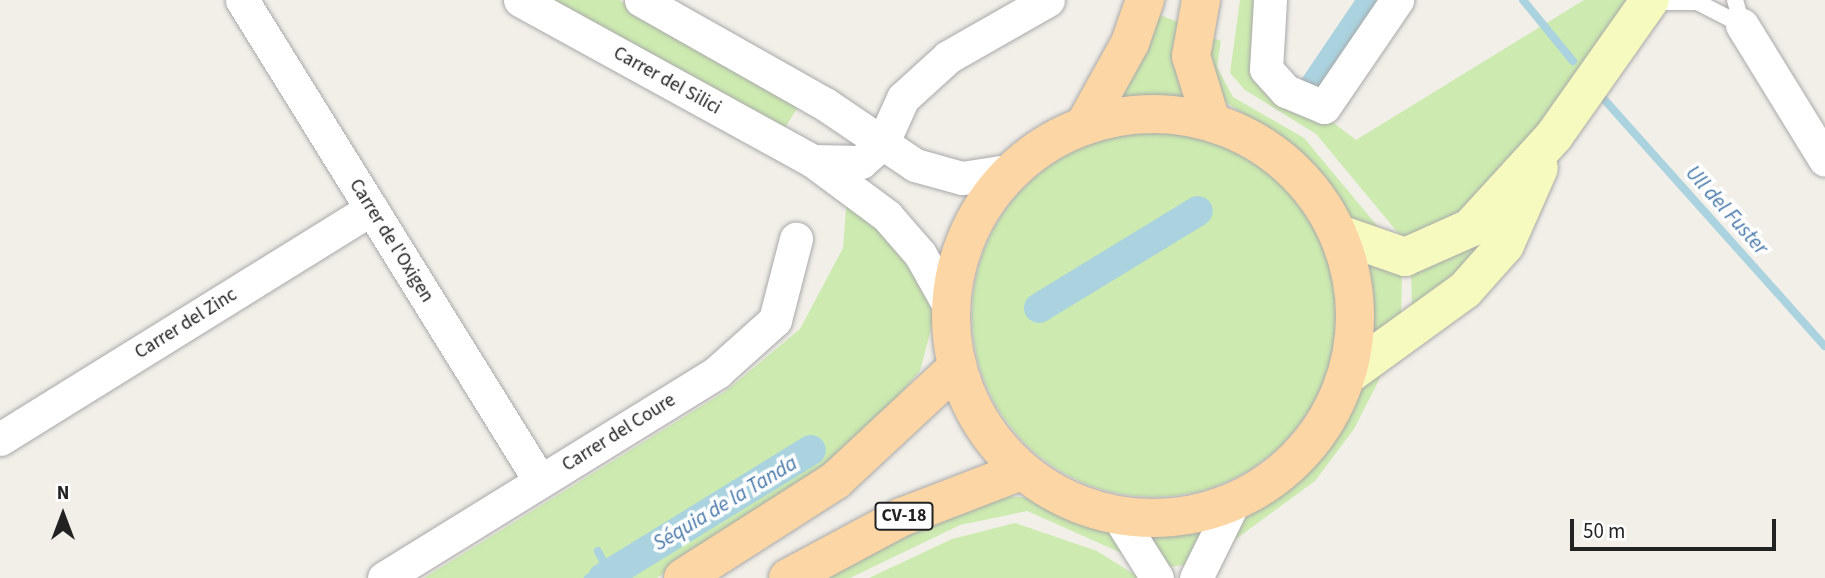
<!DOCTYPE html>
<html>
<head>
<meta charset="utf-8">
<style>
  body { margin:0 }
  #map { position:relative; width:1825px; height:578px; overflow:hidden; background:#f2efe9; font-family:"Source Sans 3",sans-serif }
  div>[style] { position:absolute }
  .grass>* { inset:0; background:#cdebb0 }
  .round { border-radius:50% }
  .stream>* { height:8px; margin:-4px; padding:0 4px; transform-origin:4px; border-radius:4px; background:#aad3df }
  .canal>* { height:30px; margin:-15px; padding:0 15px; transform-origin:15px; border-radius:15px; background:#aad3df }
  .roads { filter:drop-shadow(0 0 2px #a9a9a9) drop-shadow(0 0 2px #a9a9a9) }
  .lane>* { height:16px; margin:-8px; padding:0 8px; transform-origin:8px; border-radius:8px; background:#fff }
  .street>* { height:33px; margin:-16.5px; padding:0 16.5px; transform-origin:16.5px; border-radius:16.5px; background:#fff }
  .secondary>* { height:38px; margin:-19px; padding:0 19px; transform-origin:19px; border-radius:19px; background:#f7fabf }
  .primary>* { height:38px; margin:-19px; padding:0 19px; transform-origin:19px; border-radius:19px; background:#fcd6a4 }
  .primary>.ring { margin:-19px; padding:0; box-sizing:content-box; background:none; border:38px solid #fcd6a4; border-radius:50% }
  span { translate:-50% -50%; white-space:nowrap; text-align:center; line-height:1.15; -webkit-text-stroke:7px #fff; paint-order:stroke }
  .shield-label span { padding:2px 5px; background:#fff; border:2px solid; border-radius:5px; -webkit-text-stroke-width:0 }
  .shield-label { font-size:18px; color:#222; font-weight:700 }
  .street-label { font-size:19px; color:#222 }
  .water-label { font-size:21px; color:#4a7aab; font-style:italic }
  .north { position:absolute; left:28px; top:480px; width:70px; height:70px; -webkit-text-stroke:5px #fff; paint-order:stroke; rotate:0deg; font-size:19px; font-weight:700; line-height:28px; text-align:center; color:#222 }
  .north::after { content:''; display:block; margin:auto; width:24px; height:32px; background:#222; clip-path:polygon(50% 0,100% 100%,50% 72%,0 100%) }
  .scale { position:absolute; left:1570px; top:519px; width:206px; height:32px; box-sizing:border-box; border:4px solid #222; border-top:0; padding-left:9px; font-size:21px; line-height:24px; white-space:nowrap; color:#222; -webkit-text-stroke:5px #fff; paint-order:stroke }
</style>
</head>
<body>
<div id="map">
  <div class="grass">
    <div style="clip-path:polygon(548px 0,619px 0,801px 102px,783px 131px)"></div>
    <div style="clip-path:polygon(1240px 0,1268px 0,1264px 69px,1356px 140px,1584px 0,1635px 0,1501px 184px,1409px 246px,1316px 134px,1245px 90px,1230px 73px)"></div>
    <div style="clip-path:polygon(1155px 13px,1178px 22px,1188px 101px,1116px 100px)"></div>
    <div style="clip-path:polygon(1209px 36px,1221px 41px,1217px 67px,1233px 97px,1304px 138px,1394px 246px,1353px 224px,1300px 152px,1224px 101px,1209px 75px)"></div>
    <div class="round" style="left:972px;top:133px;width:364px;height:364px"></div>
    <div style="clip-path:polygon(847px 196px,895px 233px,935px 314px,920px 371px,860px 440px,657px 578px,424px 578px,726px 391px,800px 329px,843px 248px)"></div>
    <div style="clip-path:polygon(1511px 219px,1412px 315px,1411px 267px)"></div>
    <div style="clip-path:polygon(1365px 257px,1401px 267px,1402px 275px,1401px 320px,1372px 335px)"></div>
    <div style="clip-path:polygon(1383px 372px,1354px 429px,1315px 481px,1229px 544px,1230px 520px,1308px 471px,1338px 434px,1366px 376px)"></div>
    <div style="clip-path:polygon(1003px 496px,1033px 498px,1107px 527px,1126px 555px,1027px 511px,960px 525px,850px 578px,817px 578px,911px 530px)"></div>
    <div style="clip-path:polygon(1015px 523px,1097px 551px,1140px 578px,869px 578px,952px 539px)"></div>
    <div style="clip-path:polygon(1206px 530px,1192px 564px,1161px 568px,1151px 536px)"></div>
  </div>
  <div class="stream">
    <div style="left:1523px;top:0;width:79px;rotate:50.7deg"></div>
    <div style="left:1602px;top:97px;width:334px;rotate:48.2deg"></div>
    <div style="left:588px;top:578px;width:21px;rotate:-31deg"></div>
    <div style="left:606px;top:567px;width:18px;rotate:-117deg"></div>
  </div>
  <div class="canal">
    <div style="left:1307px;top:98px;width:118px;rotate:-56deg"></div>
    <div style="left:1039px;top:308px;width:186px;rotate:-31.4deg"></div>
    <div style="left:603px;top:578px;width:244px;rotate:-31.6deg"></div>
  </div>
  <div class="roads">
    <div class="lane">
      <div style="left:1735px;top:0;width:26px;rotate:74deg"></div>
      <div style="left:1648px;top:2px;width:49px"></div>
      <div style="left:1697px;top:2px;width:51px;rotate:27.1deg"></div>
    </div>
    <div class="street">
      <div style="left:242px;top:0;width:566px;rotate:58.22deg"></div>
      <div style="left:520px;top:0;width:334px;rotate:28.8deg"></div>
      <div style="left:813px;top:161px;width:92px;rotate:36.6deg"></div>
      <div style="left:887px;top:216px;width:50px;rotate:49deg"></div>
      <div style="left:920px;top:254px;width:63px;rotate:60.6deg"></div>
      <div style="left:641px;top:0;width:211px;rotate:29.5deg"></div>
      <div style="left:825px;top:104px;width:109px;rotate:34.1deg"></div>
      <div style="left:915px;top:165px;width:49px;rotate:15.5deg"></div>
      <div style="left:962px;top:178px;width:52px;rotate:-8.9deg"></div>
      <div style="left:1270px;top:0;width:69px;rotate:93.3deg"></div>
      <div style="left:1266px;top:69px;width:30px;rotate:48deg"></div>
      <div style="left:1286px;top:91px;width:41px;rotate:22.8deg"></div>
      <div style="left:1324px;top:107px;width:130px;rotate:-55.7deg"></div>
      <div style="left:1742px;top:25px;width:158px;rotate:58.4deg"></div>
      <div style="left:813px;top:161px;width:48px;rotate:1.2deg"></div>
      <div style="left:861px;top:162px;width:30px;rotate:-42deg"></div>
      <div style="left:883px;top:142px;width:48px;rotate:-65.6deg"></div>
      <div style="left:903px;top:98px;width:61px;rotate:-42.3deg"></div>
      <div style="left:948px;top:57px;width:115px;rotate:-29.7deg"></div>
      <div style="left:0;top:439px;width:437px;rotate:-31.8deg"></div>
      <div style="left:1118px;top:516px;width:73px;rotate:57.8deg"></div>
      <div style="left:384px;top:578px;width:392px;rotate:-31.7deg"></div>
      <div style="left:717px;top:372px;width:78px;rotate:-41.9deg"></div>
      <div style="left:775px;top:320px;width:84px;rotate:-75.5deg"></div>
      <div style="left:1196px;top:578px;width:84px;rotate:-63.7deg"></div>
    </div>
    <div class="secondary">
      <div style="left:1339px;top:234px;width:70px;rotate:19.2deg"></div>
      <div style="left:1405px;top:257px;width:71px;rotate:-24deg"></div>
      <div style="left:1470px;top:228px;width:125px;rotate:-47.6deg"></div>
      <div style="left:1554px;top:136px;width:166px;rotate:-54.8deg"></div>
      <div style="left:1349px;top:374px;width:143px;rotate:-35.9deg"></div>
      <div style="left:1465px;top:290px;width:60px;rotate:-48.4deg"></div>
      <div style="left:1505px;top:245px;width:84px;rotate:-66.2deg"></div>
    </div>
    <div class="primary">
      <div style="left:1201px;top:0;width:57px;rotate:100.1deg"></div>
      <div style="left:1191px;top:56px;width:68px;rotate:72.9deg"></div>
      <div class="ring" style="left:951px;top:114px;width:366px;height:366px"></div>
      <div style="left:1084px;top:126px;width:95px;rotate:-61deg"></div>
      <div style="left:1130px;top:43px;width:46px;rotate:-70.8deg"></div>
      <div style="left:683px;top:578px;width:182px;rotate:-32.6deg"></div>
      <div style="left:836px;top:480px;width:166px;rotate:-43deg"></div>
      <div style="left:788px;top:578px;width:129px;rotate:-28.2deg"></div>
      <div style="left:902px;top:517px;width:128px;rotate:-21.1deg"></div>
    </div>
  </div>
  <div class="shield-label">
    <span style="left:904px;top:516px">CV-18</span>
  </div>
  <div class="street-label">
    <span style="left:667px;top:81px;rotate:29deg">Carrer del Silici</span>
    <span style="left:391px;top:241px;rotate:58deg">Carrer de l'Oxigen</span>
    <span style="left:186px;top:324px;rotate:-32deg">Carrer del Zinc</span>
    <span style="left:619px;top:433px;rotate:-32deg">Carrer del Coure</span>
  </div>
  <div class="water-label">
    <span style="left:1727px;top:210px;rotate:48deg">Ull del Fuster</span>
    <span style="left:725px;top:503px;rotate:-31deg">Séquia de la Tanda</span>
  </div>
  <div class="north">N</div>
  <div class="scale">50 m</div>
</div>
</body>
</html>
